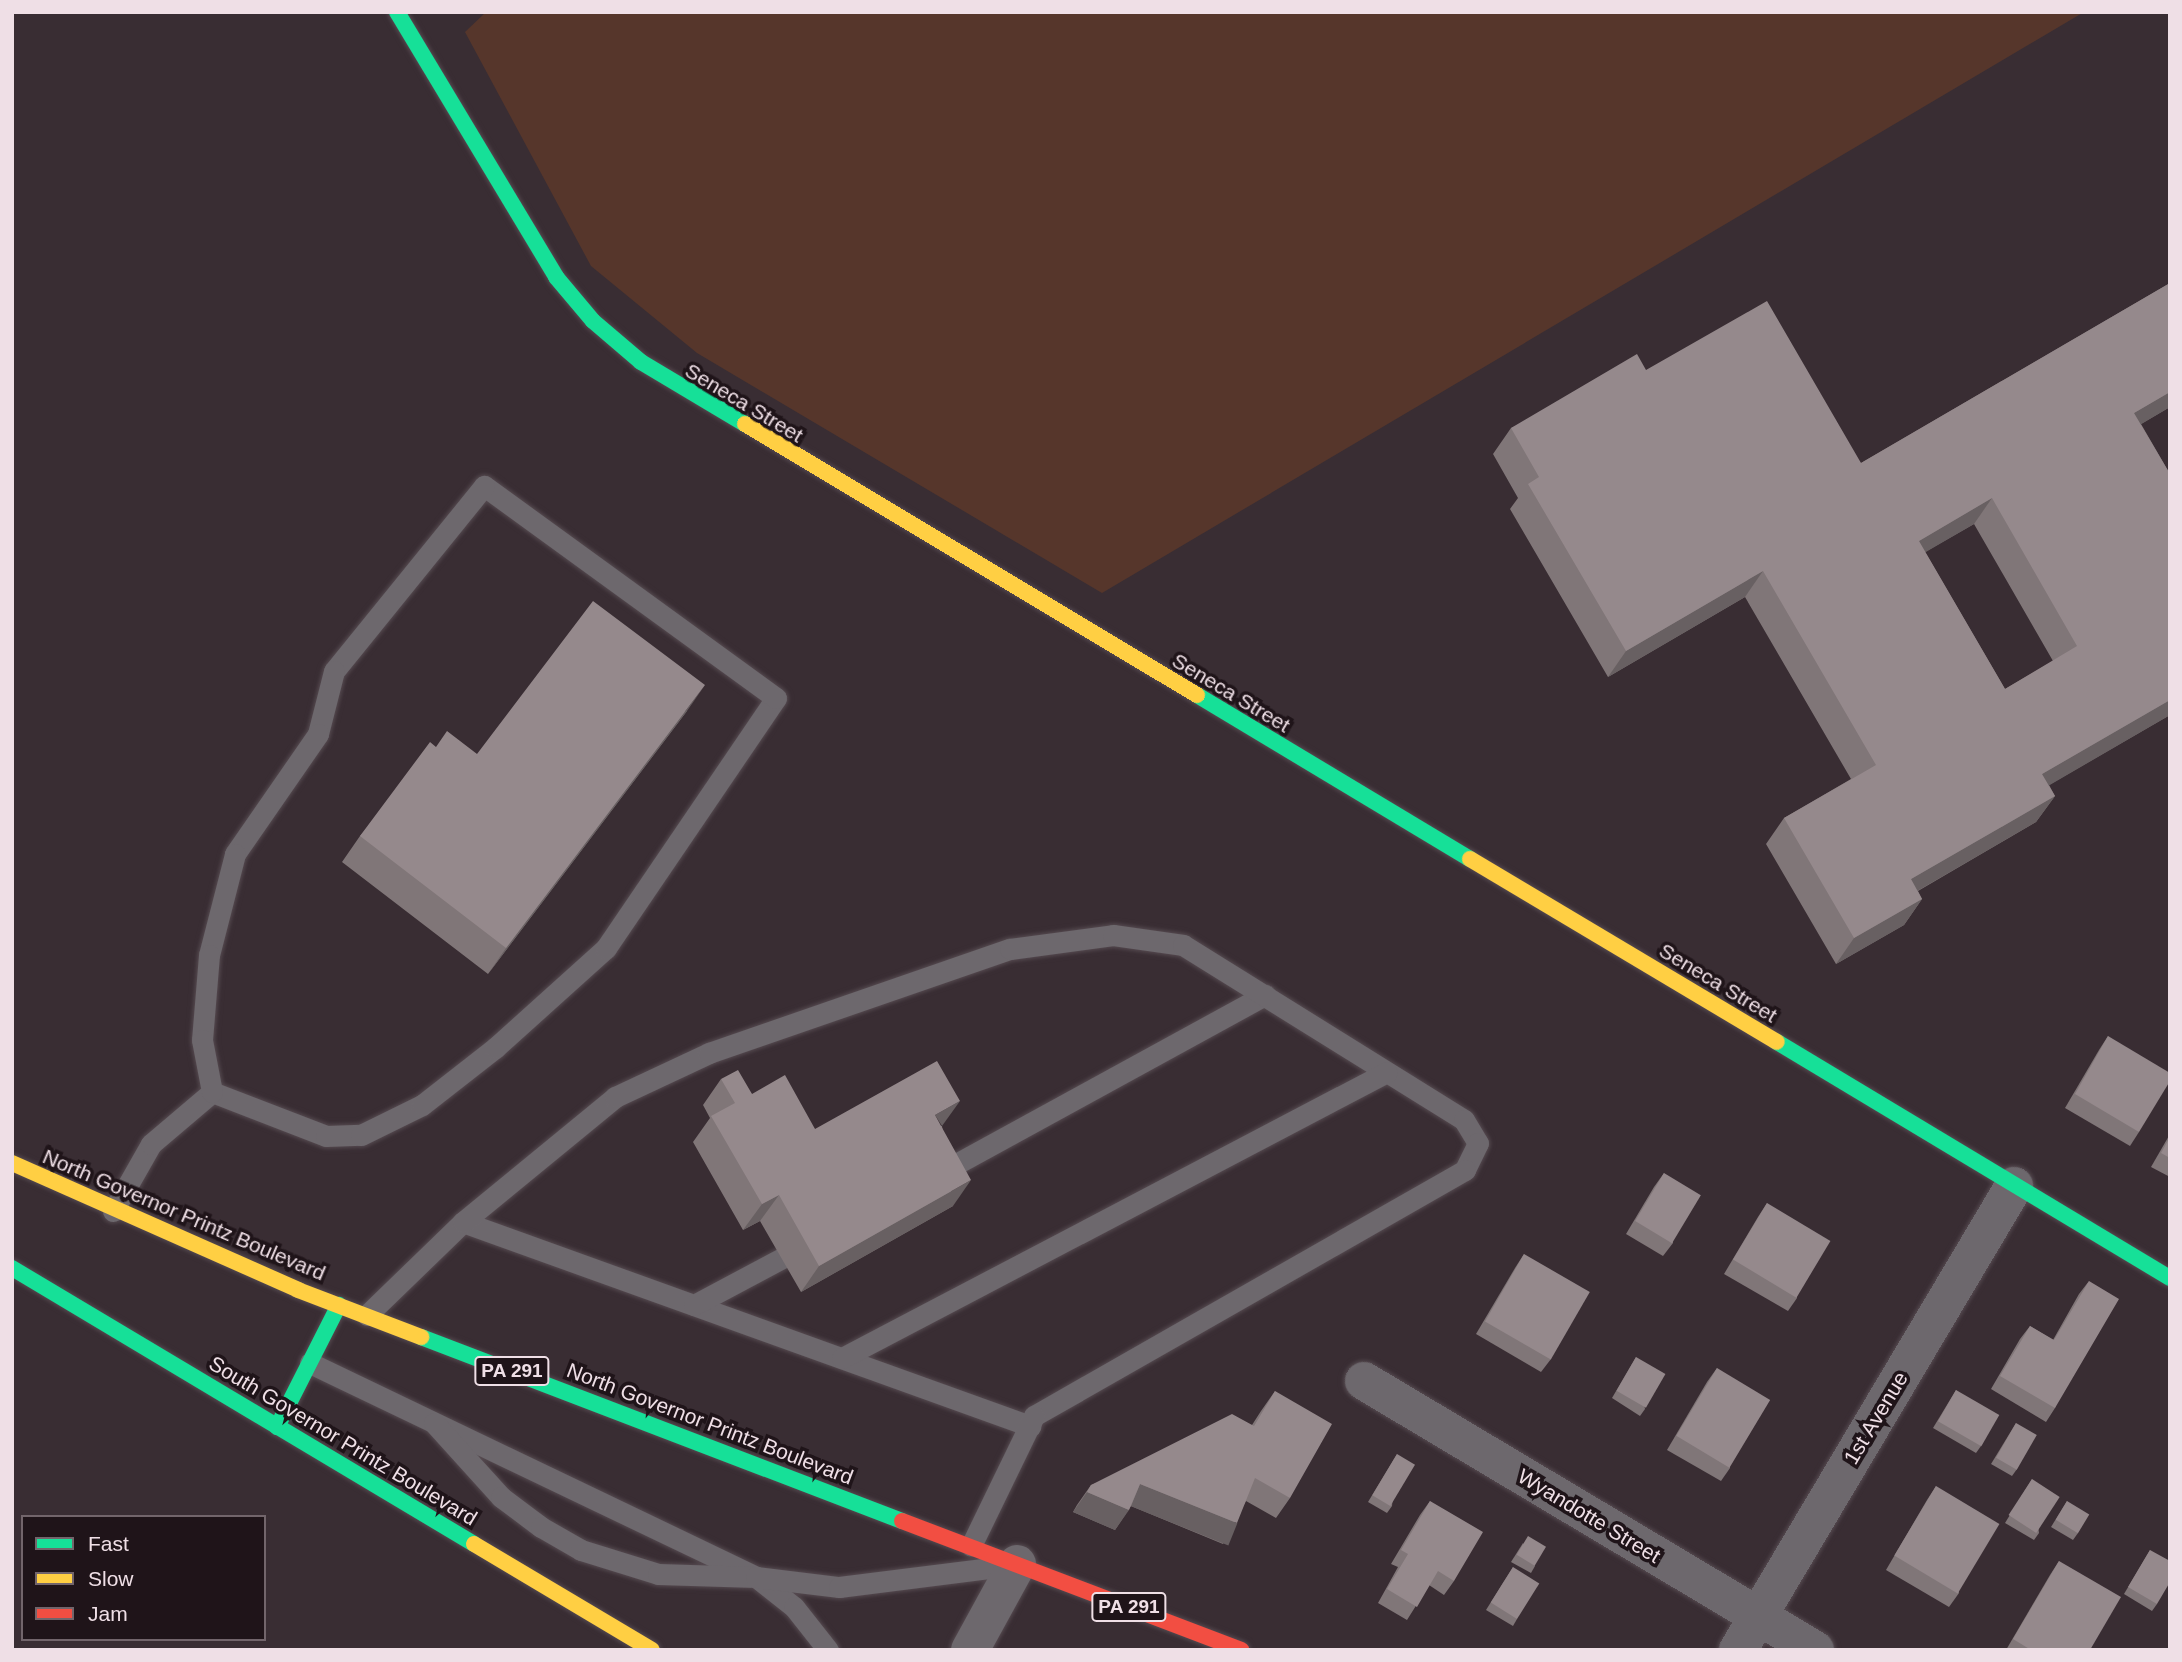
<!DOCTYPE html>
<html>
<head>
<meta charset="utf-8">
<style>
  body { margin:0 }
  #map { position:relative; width:2182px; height:1662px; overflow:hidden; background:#392d33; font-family:Helvetica,sans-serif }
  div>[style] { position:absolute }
  .green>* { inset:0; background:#56362b }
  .roads { filter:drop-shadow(0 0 2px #554a50) drop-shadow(0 0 2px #554a50) }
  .lane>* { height:21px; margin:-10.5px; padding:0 10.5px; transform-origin:10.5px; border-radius:10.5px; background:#6d686d }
  .street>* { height:38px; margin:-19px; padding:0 19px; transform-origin:19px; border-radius:19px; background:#6d686d }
  .fast>* { height:16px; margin:-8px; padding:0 8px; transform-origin:8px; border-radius:8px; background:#16e098 }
  .slow>* { height:16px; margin:-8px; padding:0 8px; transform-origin:8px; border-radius:8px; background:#ffcf43 }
  .jam>* { height:16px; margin:-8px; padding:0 8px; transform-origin:8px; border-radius:8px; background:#f24e42 }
  .wall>* { inset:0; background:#807678 }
  .shaded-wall>* { inset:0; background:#686062; transform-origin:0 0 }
  .building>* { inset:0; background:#95898c; transform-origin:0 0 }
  span { translate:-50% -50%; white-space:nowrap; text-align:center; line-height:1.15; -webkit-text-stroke:7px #1f1419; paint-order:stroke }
  .shield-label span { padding:2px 5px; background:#1f1419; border:2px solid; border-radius:5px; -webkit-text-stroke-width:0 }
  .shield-label { font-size:19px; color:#efdfe6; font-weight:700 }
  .street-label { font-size:21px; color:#efdfe6 }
  .frame { position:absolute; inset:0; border:14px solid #efdfe6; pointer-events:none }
  .legend { position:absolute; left:21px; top:1515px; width:245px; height:126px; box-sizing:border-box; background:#1f1419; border:2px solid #72656b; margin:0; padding:9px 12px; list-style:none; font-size:21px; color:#efdfe6 }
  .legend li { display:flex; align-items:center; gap:14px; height:35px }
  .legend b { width:35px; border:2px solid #72656b }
</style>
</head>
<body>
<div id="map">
  <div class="green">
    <div style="clip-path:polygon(486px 12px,2084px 12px,1102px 593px,697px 353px,591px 266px,465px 32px)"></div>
  </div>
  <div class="roads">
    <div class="lane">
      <div style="left:938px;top:1174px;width:373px;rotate:-28.7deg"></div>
      <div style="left:113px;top:1211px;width:77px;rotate:-60.4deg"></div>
      <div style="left:151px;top:1144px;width:80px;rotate:-40.4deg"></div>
      <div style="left:212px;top:1092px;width:122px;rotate:21.1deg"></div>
      <div style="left:326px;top:1136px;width:35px;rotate:-2deg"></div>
      <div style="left:361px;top:1135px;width:68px;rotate:-26.2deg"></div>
      <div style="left:422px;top:1105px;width:93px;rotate:-38deg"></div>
      <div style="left:495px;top:1048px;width:149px;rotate:-42deg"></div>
      <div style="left:606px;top:948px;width:302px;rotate:-55.8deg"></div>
      <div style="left:776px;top:698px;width:361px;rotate:-144deg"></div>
      <div style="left:484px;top:486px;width:238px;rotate:129deg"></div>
      <div style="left:334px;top:671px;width:65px;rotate:104.3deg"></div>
      <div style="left:318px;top:734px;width:146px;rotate:124.7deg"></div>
      <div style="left:235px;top:854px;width:104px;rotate:104.4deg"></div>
      <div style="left:209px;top:955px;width:85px;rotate:94.7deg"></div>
      <div style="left:202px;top:1040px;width:53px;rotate:79.1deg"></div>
      <div style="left:463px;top:1222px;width:603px;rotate:19.79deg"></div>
      <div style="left:694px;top:1305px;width:100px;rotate:-28.1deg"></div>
      <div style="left:367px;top:1315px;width:134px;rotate:-44.1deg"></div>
      <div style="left:463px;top:1222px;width:197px;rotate:-39.4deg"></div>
      <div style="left:615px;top:1097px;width:104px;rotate:-25.1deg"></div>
      <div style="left:709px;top:1053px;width:318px;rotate:-19.1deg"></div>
      <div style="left:1010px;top:949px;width:104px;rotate:-7.7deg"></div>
      <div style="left:1113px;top:935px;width:71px;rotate:8.1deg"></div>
      <div style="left:1183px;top:945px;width:331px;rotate:31.9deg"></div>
      <div style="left:1464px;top:1120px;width:27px;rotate:59deg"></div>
      <div style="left:1478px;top:1143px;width:30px;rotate:116deg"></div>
      <div style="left:1465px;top:1170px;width:496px;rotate:150.3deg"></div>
      <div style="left:1034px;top:1416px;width:144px;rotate:115.9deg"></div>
      <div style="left:842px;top:1358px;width:615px;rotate:-27.69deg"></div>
      <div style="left:310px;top:1363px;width:495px;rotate:25.6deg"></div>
      <div style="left:756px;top:1577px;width:48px;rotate:38.3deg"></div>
      <div style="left:794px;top:1607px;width:55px;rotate:51.7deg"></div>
      <div style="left:434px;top:1423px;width:100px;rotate:47.8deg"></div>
      <div style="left:501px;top:1497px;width:50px;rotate:36.9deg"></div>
      <div style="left:541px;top:1527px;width:46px;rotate:29.9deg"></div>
      <div style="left:581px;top:1550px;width:81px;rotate:17.3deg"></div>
      <div style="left:658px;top:1574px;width:98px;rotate:1.8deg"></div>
      <div style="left:756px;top:1577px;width:84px;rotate:6.9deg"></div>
      <div style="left:839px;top:1587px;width:167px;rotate:-7.2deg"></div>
    </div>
    <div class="street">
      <div style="left:1364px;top:1381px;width:525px;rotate:30.81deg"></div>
      <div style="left:970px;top:1650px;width:98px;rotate:-61.3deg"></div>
      <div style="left:1738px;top:1650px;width:540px;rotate:-59.25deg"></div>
    </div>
    <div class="fast">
      <div style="left:397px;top:12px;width:309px;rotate:59deg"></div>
      <div style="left:556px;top:277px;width:57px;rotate:49.9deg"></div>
      <div style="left:593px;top:321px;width:63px;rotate:40.5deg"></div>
      <div style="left:641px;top:362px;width:121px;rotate:30.8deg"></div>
      <div style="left:1197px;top:695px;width:318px;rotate:31deg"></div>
      <div style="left:1777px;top:1042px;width:458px;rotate:31deg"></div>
      <div style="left:12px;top:1268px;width:538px;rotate:30.85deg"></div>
      <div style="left:421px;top:1337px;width:515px;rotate:20.93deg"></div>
      <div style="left:277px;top:1427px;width:137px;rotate:-63.1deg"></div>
    </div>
    <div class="slow">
      <div style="left:745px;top:424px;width:527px;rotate:30.95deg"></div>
      <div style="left:1470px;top:859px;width:357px;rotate:30.8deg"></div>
      <div style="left:12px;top:1163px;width:313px;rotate:23.9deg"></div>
      <div style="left:298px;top:1290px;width:132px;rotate:20.9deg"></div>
      <div style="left:474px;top:1544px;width:207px;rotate:30.8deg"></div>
    </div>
    <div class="jam">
      <div style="left:902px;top:1521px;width:363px;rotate:20.8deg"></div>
    </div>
  </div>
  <div class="wall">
    <div style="clip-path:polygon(evenodd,2170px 283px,2170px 407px,2141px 424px,2170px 474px,2170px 715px,2049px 785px,2055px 796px,2036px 822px,1918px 891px,1922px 899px,1904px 925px,1836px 964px,1766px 844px,1784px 818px,1851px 779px,1745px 597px,1608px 677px,1510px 509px,1518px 498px,1493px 454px,1511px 428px,1646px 370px,1861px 463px,2170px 283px,1974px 524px,2053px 661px,2005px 689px,1925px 552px,1974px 524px)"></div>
    <div style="clip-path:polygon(687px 711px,488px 974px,342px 862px,360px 836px,436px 747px,477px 754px)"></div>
    <div style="clip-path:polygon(2108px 1036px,2139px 1132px,2130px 1146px,2065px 1108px,2099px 1050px)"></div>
    <div style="clip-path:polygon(721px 1079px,752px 1094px,815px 1129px,942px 1126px,953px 1206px,801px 1292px,760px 1221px,743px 1230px,693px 1142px,710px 1118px,703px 1105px)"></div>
    <div style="clip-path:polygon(2170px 1134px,2170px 1177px,2151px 1167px)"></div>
    <div style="clip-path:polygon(1664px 1173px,1673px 1243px,1663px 1256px,1626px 1234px,1654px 1187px)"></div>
    <div style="clip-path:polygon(1767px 1203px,1797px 1298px,1788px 1311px,1724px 1274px,1758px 1217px)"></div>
    <div style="clip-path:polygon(1524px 1254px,1551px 1359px,1541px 1372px,1476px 1334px,1515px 1268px)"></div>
    <div style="clip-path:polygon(2089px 1281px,2055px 1408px,2046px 1422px,1991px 1389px,2020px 1339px,2030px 1326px,2053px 1340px,2079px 1294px)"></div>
    <div style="clip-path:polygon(1636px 1357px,1645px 1409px,1640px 1416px,1612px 1398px)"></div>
    <div style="clip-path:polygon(1717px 1368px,1730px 1468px,1721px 1481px,1667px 1450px,1707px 1382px)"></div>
    <div style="clip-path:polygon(1956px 1390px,1981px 1446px,1976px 1453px,1933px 1428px)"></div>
    <div style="clip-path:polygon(1275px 1391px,1290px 1498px,1276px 1518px,1246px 1501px,1223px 1544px,1131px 1506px,1115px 1530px,1073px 1512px,1077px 1505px,1091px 1485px,1252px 1425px,1261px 1411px)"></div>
    <div style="clip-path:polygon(2016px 1423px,2017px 1469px,2012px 1476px,1991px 1464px)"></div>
    <div style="clip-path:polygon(1397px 1454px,1392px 1506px,1387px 1513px,1368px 1502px)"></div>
    <div style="clip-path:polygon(2032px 1479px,2039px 1533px,2034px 1540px,2005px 1523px)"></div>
    <div style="clip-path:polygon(1936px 1486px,1959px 1593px,1949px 1607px,1886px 1570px,1927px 1500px)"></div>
    <div style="clip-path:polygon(1430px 1501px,1454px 1581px,1444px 1595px,1429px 1585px,1407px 1620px,1378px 1603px,1398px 1567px,1391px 1564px,1420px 1515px)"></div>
    <div style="clip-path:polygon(2067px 1501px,2078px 1533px,2073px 1540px,2051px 1527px)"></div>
    <div style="clip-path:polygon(1523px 1543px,1535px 1566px,1531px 1573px,1511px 1562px)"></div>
    <div style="clip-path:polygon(2150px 1550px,2157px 1604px,2152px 1611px,2124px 1594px)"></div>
    <div style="clip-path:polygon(2059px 1561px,2090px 1650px,2006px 1650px,2050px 1575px)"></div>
    <div style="clip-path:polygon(1513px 1567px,1517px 1619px,1513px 1626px,1486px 1610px)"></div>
  </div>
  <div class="shaded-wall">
    <div style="clip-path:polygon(2170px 392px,2170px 407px,2116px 439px,2134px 413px)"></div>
    <div style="clip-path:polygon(1992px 498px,1974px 524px,1900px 567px,1919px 541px)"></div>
    <div style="clip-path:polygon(1763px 571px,1745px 597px,1608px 677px,1626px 651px)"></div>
    <div style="clip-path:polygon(705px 685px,687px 711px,488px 974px,506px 948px)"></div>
    <div style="clip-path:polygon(2170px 700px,2170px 715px,2024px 800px,2042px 774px)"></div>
    <div style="clip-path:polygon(2055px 796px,2036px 822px,1893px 905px,1911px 879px)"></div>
    <div style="clip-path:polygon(1922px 899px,1904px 925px,1836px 964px,1854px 938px)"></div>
    <div style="clip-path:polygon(960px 1101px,942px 1126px,935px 1115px)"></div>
    <div style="clip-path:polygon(971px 1180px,953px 1206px,801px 1292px,819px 1266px)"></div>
    <div style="clip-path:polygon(779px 1195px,760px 1221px,743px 1230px,762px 1204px)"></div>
    <div style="left:1140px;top:1484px;width:105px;height:24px;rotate:22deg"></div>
    <div style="clip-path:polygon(1087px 1492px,1129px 1510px,1115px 1530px,1073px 1512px)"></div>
  </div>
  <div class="building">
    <div style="clip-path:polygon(evenodd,2170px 283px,2170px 392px,2134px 413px,2170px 474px,2170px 700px,2042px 774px,2055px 796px,1911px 879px,1922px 899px,1854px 938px,1784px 818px,1876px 765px,1763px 571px,1626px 651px,1528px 484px,1539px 477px,1511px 428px,1637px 354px,1646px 370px,1767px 301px,1861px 463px,2170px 283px,1992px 498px,2077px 646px,2005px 689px,1919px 541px,1992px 498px)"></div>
    <div style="clip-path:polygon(593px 601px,705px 685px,506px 948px,360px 836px,430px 742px,436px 747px,447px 731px,477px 754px)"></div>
    <div style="clip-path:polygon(2108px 1036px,2170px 1073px,2170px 1081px,2139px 1132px,2075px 1094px)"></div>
    <div style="clip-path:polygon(937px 1061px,960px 1101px,935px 1115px,971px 1180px,819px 1266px,779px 1195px,762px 1204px,711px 1116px,735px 1103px,721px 1079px,738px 1070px,752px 1094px,785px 1075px,815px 1129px)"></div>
    <div style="clip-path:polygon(2170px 1137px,2170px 1158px,2161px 1153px)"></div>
    <div style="left:1664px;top:1173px;width:43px;height:56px;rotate:31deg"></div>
    <div style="left:1767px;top:1203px;width:74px;height:66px;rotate:31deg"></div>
    <div style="left:1524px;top:1254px;width:76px;height:78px;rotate:30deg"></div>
    <div style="clip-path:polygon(2089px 1281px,2119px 1299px,2055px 1408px,2000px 1376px,2030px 1326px,2054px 1340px)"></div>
    <div style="left:1636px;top:1357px;width:34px;height:39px;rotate:30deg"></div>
    <div style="left:1717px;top:1368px;width:62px;height:79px;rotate:31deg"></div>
    <div style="left:1956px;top:1390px;width:50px;height:36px;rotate:30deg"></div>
    <div style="clip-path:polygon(1275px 1391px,1332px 1424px,1290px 1498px,1255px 1478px,1237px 1523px,1140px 1484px,1129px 1510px,1087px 1492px,1091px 1485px,1232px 1414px,1254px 1426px)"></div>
    <div style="left:2016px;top:1423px;width:24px;height:40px;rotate:30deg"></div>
    <div style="left:1397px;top:1454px;width:21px;height:48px;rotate:31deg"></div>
    <div style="left:2032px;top:1479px;width:33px;height:43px;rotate:33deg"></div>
    <div style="left:1936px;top:1486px;width:74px;height:81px;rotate:31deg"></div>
    <div style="clip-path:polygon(1430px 1501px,1483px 1532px,1454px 1581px,1438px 1571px,1417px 1607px,1387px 1589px,1408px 1554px,1401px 1550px)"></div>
    <div style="left:2067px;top:1501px;width:26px;height:22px;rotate:31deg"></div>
    <div style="left:1528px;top:1536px;width:21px;height:22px;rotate:31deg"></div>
    <div style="clip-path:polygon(2150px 1550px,2170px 1561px,2170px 1582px,2157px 1604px,2128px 1587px)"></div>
    <div style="clip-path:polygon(2059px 1561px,2121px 1597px,2090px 1650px,2031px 1650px,2013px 1639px)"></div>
    <div style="left:1513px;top:1567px;width:31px;height:42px;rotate:32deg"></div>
  </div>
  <div class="shield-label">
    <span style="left:512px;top:1371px">PA 291</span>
    <span style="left:1129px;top:1607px">PA 291</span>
  </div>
  <div class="street-label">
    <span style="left:744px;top:403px;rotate:31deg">Seneca Street</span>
    <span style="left:1231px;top:693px;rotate:31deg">Seneca Street</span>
    <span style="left:1718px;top:983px;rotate:31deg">Seneca Street</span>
    <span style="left:184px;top:1215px;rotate:23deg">North Governor Printz Boulevard</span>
    <span style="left:1876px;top:1418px;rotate:-59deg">1st Avenue</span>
    <span style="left:710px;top:1424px;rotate:21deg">North Governor Printz Boulevard</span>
    <span style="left:343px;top:1441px;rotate:31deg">South Governor Printz Boulevard</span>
    <span style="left:1589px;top:1516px;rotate:31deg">Wyandotte Street</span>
  </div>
  <div class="frame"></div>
  <ul class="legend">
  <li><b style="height:9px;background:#16e098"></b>Fast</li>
  <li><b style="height:9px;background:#ffcf43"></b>Slow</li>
  <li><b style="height:9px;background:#f24e42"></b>Jam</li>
  </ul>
</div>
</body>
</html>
